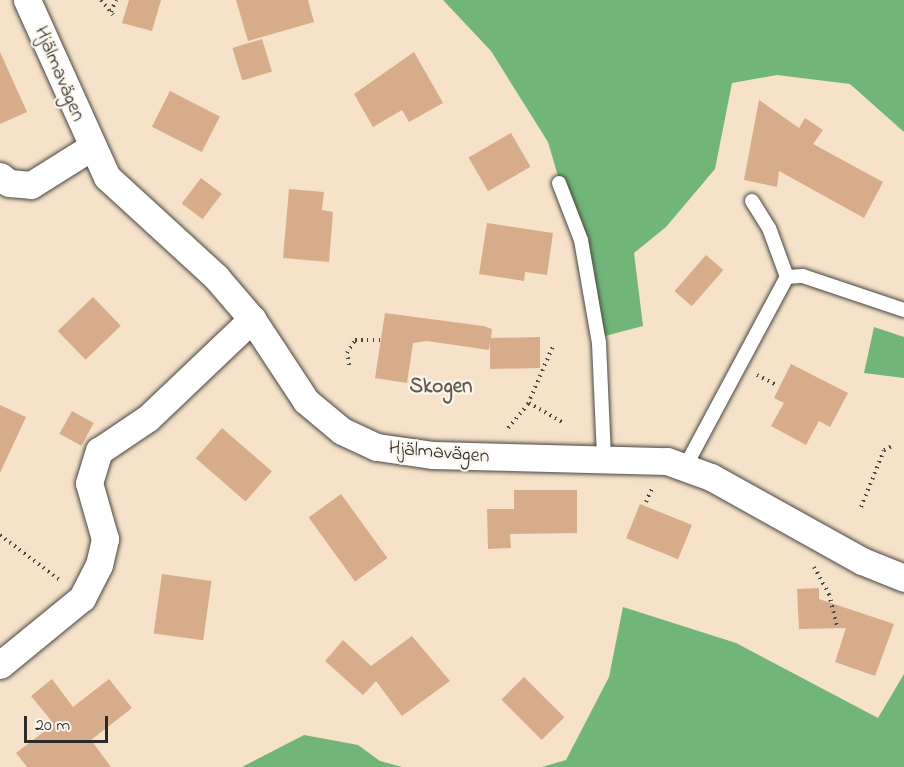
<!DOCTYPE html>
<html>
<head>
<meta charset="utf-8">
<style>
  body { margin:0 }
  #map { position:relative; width:904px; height:767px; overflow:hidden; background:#f5e2c8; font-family:"Indie Flower",sans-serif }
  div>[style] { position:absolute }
  .forest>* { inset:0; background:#71b579 }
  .building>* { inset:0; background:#d7ac8a; transform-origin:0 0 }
  .path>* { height:4px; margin-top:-2px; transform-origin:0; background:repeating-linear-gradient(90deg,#494643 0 1.5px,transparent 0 6px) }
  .roads { filter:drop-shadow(0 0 2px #494643) drop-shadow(0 0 2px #494643) }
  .service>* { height:14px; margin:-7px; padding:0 7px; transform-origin:7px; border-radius:7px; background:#fff }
  .minor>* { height:27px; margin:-13.5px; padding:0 13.5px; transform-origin:13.5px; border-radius:13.5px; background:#fff }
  span { translate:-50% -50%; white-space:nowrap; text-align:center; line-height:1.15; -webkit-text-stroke:4.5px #fbf7ec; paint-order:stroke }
  .street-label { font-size:20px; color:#2b2b2b }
  .neighbourhood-label { font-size:21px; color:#67584c; font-weight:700 }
  .scale { position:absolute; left:24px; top:716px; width:84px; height:27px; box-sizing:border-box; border:3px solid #2b2b2b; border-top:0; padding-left:8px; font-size:18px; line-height:21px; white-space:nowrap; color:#2b2b2b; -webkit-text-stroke:4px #fbf7ec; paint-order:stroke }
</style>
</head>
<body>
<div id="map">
  <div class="forest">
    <div style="clip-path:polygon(443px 0,904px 0,904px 132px,850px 84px,777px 75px,732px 83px,715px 169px,666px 227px,634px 253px,643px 326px,605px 336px,548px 142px,491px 51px)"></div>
    <div style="clip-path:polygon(874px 327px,904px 337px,904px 378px,864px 373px)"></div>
    <div style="clip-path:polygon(623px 607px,736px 643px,878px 718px,904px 674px,904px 767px,542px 767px,566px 760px,609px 677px)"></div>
    <div style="clip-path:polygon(304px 735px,358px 745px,380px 761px,402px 767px,242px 767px)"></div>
  </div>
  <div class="building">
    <div style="clip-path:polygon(129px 0,161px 0,152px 31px,122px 23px)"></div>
    <div style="clip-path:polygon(236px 0,308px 0,314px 22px,248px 41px)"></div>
    <div style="left:262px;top:39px;width:34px;height:31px;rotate:73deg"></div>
    <div style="clip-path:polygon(0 52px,27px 112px,0 124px)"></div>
    <div style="clip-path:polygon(414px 52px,443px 103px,409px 122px,402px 110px,373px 127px,354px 94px)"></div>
    <div style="left:170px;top:91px;width:56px;height:40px;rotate:27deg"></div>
    <div style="clip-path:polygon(759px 100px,799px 128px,805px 118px,823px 130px,813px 144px,883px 182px,864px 218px,779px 171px,777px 187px,744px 180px)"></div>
    <div style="left:511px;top:133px;width:39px;height:49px;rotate:60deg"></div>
    <div style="left:201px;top:178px;width:26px;height:32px;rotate:37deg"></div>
    <div style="clip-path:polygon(289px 189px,324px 192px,322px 210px,333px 212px,329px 262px,283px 258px)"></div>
    <div style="clip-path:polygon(487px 223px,553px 233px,547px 275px,525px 272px,524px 281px,479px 274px)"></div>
    <div style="left:706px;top:255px;width:23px;height:48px;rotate:41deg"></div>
    <div style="left:93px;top:297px;width:40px;height:49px;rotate:46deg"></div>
    <div style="clip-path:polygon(385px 313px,483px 326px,492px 329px,491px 338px,540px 337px,540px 368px,490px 369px,490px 343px,489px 350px,427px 341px,413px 343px,407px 383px,375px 378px)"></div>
    <div style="clip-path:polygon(791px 364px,848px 393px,830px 427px,819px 421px,806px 445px,771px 426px,784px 403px,774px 398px)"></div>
    <div style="clip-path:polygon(0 405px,26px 417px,0 473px)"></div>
    <div style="left:72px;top:411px;width:25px;height:26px;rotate:29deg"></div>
    <div style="left:222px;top:428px;width:66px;height:40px;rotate:41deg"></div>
    <div style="clip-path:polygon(514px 490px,577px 490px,577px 533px,510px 534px,511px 548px,488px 549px,487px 509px,514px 509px)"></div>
    <div style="left:341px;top:494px;width:79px;height:40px;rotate:54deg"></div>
    <div style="left:640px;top:504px;width:56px;height:37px;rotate:22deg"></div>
    <div style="left:162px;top:574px;width:50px;height:60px;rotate:8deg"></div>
    <div style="clip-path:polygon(819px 588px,819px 599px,894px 624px,875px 676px,835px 662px,846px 628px,799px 629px,797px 589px)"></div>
    <div style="clip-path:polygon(412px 636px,450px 681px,402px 716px,376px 681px,363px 695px,325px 661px,343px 640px,371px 666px)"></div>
    <div style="left:524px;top:677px;width:57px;height:32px;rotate:45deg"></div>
    <div style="clip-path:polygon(52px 679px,73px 707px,109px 679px,132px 708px,91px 740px,111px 767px,27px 767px,16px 753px,54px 724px,31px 696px)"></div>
  </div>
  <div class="path">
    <div style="left:101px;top:0;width:19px;rotate:51deg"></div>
    <div style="left:111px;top:12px;width:13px;rotate:-67deg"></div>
    <div style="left:349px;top:365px;width:12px;rotate:-99deg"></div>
    <div style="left:347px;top:353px;width:15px;rotate:-58deg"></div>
    <div style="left:355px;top:340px;width:26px"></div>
    <div style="left:757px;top:375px;width:20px;rotate:27deg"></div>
    <div style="left:529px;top:403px;width:38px;rotate:30deg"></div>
    <div style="left:508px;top:428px;width:31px;rotate:-50deg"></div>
    <div style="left:528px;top:404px;width:63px;rotate:-66.7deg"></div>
    <div style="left:646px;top:502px;width:17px;rotate:-66deg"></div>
    <div style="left:861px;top:507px;width:61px;rotate:-68deg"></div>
    <div style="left:884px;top:450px;width:9px;rotate:-27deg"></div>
    <div style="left:0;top:535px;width:76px;rotate:37deg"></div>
    <div style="left:814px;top:567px;width:31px;rotate:61deg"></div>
    <div style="left:829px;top:594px;width:34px;rotate:76deg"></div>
  </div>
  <div class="roads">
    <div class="service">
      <div style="left:559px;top:183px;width:61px;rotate:68.9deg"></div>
      <div style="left:581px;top:240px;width:105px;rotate:80.1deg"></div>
      <div style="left:599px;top:343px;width:116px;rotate:87.5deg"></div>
      <div style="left:752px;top:201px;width:32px;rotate:58deg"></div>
      <div style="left:769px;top:228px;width:52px;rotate:69.8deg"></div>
      <div style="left:685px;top:467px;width:216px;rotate:-61.8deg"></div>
      <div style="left:787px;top:277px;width:16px;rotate:-4deg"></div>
      <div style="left:803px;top:276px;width:107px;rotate:18.6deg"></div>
    </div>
    <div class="minor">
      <div style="left:27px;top:0;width:194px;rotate:65.7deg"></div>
      <div style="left:107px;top:177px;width:148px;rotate:42.5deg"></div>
      <div style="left:216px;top:277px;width:55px;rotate:49.4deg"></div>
      <div style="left:252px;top:319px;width:98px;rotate:56.6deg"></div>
      <div style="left:306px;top:401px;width:47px;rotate:39.8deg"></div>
      <div style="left:342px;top:431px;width:38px;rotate:25deg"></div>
      <div style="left:377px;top:447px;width:57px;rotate:8.1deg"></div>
      <div style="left:433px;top:455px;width:234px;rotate:1.5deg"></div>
      <div style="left:667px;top:461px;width:47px;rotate:20deg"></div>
      <div style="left:711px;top:477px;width:173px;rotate:29.1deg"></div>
      <div style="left:862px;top:561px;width:45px;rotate:22deg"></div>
      <div style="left:0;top:176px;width:11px;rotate:38deg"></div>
      <div style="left:9px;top:183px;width:22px;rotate:5deg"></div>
      <div style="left:31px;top:185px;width:70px;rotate:-32.1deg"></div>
      <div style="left:0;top:665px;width:106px;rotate:-39.3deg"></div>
      <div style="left:82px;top:598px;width:37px;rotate:-63deg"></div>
      <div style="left:99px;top:565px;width:27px;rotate:-77deg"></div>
      <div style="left:105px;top:539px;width:58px;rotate:-105.9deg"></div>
      <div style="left:89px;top:483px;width:34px;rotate:-73deg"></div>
      <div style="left:99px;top:451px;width:59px;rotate:-34deg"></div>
      <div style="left:148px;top:418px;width:144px;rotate:-43.6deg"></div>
    </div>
  </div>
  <div class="street-label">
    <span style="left:59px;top:74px;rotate:67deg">Hjälmavägen</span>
    <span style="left:439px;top:453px;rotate:5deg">Hjälmavägen</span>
  </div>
  <div class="neighbourhood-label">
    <span style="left:441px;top:387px">Skogen</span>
  </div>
  <div class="scale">20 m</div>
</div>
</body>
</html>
